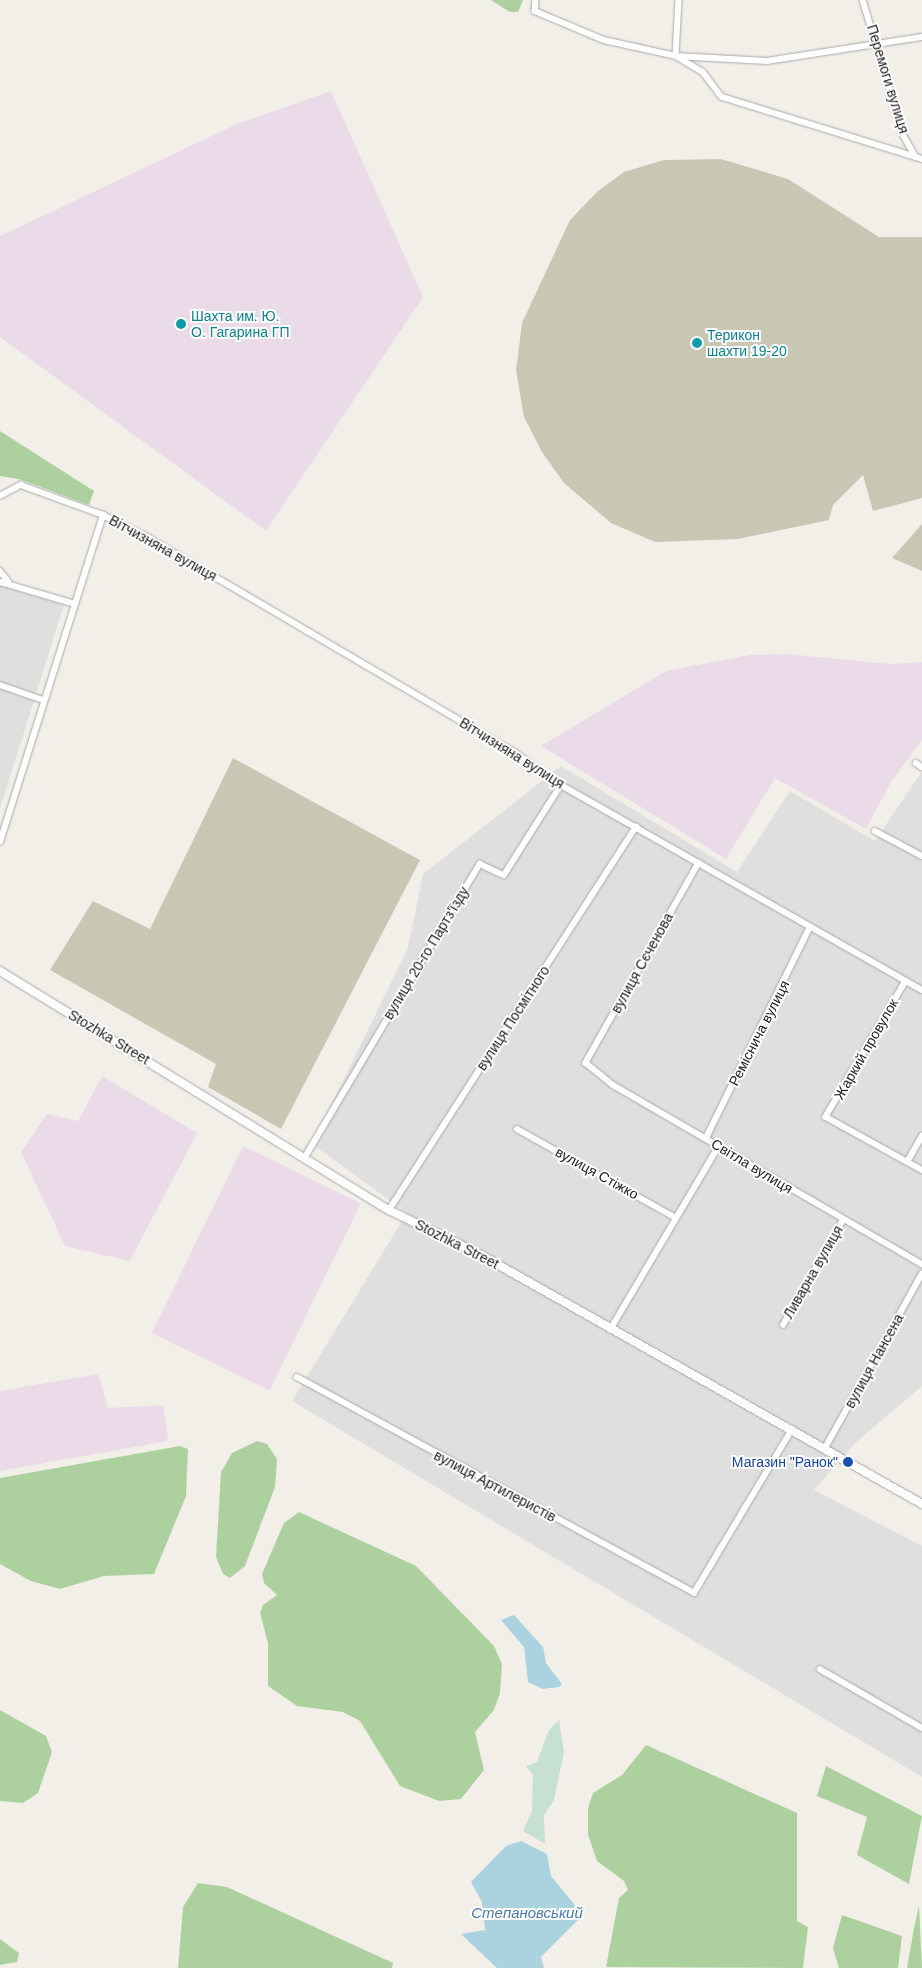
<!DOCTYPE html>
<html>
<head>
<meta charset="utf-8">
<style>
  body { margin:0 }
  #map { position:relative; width:922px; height:1968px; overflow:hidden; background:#f2efe9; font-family:Helvetica,sans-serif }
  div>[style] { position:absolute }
  .residential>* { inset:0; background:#e0dfdf }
  .industrial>* { inset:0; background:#ebdbe8; transform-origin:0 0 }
  .construction>* { inset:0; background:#c7c7b4 }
  .forest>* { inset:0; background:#add19e }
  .wetland>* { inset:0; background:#c6e0d4 }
  .water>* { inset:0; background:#aad3df }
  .roads { filter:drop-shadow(0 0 1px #a9a9a9) drop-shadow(0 0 1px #a9a9a9) }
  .minor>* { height:5.5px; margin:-2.75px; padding:0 2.75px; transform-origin:2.75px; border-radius:2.75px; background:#fff }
  .tertiary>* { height:8px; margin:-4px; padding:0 4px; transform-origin:4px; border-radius:4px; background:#fff }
  .dots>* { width:14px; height:14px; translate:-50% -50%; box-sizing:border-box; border:2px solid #fff; border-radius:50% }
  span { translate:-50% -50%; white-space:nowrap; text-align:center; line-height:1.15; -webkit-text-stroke:4px #fff; paint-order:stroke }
  .street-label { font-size:14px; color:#222 }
  .culture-label { font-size:14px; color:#0d838f }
  .left { translate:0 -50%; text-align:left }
  .transit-label { font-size:14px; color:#164399 }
  .right { translate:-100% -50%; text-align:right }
  .water-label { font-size:15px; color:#4a7aab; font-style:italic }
</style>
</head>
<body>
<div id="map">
  <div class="residential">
    <div style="clip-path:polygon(0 584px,64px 605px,0 809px)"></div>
    <div style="clip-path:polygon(561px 766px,737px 872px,790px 791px,875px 841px,922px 771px,922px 1386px,856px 1442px,814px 1490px,922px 1546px,922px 1777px,292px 1401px,407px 1213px,312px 1144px,408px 948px,423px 874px)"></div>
  </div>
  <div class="industrial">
    <div style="clip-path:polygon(331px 91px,423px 297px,266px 531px,0 337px,0 236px,237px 124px)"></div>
    <div style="clip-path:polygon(787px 654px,889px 664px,922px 662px,922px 740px,891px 782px,866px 829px,775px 778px,726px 859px,541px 746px,666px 671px,749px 655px)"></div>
    <div style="clip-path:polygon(102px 1076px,197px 1133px,130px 1261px,65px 1246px,21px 1152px,47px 1114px,78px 1121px)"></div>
    <div style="left:243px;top:1146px;width:131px;height:208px;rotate:26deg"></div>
    <div style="clip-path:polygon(98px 1374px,108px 1408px,163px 1405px,168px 1441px,0 1471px,0 1391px)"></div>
  </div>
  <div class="construction">
    <div style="clip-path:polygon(721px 159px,788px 179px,879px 237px,922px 237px,922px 498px,873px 511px,863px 475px,833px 505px,829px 520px,738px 539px,655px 542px,611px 523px,564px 483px,542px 452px,524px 417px,516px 370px,522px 323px,570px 220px,598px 191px,624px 172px,664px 160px)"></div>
    <div style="clip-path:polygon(922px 524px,922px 571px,892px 558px)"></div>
    <div style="clip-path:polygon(233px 758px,420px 860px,281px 1129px,208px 1087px,216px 1064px,50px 970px,93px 901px,150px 929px)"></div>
  </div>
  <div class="forest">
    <div style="clip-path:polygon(491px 0,523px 0,518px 12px,510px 12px)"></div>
    <div style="clip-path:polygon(0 431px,94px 491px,89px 505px,19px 479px,0 476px)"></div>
    <div style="clip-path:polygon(257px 1441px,267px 1444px,277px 1459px,275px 1487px,245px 1566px,230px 1578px,223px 1574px,216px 1557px,221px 1472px,232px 1453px)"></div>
    <div style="clip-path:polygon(180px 1446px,188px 1449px,186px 1496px,154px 1574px,104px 1576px,60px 1589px,31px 1581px,0 1564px,0 1478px)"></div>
    <div style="clip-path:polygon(299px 1512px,416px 1566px,494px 1646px,502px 1664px,500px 1693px,494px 1710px,475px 1732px,484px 1770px,461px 1799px,439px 1801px,400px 1786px,360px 1721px,343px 1712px,297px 1706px,268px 1686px,268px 1643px,260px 1613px,263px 1605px,277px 1595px,264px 1583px,262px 1574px,284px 1523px)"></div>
    <div style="clip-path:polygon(0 1710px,46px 1736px,52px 1752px,38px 1793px,23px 1803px,0 1801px)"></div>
    <div style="clip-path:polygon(646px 1745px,797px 1813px,797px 1921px,808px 1927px,803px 1968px,606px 1967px,619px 1898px,628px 1890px,624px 1881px,597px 1861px,588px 1835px,588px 1808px,593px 1793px,622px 1775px)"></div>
    <div style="clip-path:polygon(826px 1766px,922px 1816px,909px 1884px,857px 1855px,867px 1817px,817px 1796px)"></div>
    <div style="clip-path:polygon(198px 1883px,227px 1887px,393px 1963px,392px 1968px,178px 1968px,183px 1907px)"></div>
    <div style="clip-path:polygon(919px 1906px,922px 1968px,907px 1968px,914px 1928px)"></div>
    <div style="clip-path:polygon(842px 1915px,902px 1936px,898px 1968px,839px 1968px,833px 1948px)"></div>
    <div style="clip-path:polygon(0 1939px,19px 1953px,17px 1962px,0 1965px)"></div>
  </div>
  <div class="wetland">
    <div style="clip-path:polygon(559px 1720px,564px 1752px,554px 1800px,544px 1815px,545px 1844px,523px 1831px,532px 1811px,533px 1775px,526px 1766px,537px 1762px,549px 1730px)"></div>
  </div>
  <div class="water">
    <div style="clip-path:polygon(514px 1615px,543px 1647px,546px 1663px,562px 1684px,559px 1687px,543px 1689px,528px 1682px,524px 1647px,501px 1620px)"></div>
    <div style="clip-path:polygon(521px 1841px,547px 1854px,551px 1876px,574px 1904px,578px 1920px,541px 1957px,544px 1968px,497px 1968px,461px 1934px,485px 1930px,482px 1902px,471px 1882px,506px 1846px)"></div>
  </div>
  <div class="roads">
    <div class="minor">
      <div style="left:536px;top:0;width:11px;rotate:95deg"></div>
      <div style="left:535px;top:11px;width:75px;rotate:22.8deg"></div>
      <div style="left:604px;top:40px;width:74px;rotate:12.5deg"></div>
      <div style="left:676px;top:56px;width:91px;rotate:3.1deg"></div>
      <div style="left:767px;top:61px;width:157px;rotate:-8.8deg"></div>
      <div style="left:679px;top:0;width:56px;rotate:93.1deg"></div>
      <div style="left:676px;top:56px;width:31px;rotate:31deg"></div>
      <div style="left:703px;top:72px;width:31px;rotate:53deg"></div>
      <div style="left:722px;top:97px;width:209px;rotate:17.2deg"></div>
      <div style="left:863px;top:0;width:140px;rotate:73.4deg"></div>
      <div style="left:903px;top:134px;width:26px;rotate:61deg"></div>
      <div style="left:0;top:496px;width:24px;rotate:-28deg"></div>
      <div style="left:21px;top:485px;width:87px;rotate:20.1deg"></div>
      <div style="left:103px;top:515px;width:51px;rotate:26.6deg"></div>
      <div style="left:149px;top:538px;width:425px;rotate:30.4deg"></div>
      <div style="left:516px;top:753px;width:55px;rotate:35.4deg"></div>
      <div style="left:561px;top:785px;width:415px;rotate:29.6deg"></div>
      <div style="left:0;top:571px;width:13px;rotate:51deg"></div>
      <div style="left:0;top:582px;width:75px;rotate:16.3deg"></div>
      <div style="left:0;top:685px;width:46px;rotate:19.2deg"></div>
      <div style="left:916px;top:763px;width:7px;rotate:34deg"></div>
      <div style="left:875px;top:831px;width:53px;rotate:28deg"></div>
      <div style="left:0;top:842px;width:343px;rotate:-72.5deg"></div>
      <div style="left:699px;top:863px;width:230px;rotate:119.5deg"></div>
      <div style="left:586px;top:1063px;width:35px;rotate:39deg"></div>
      <div style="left:613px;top:1085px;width:357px;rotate:30.1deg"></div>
      <div style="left:906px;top:981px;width:158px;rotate:120.5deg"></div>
      <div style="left:826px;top:1117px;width:110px;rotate:28.9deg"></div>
      <div style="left:517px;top:1129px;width:182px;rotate:29.2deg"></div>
      <div style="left:706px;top:1138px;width:235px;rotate:-63.8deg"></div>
      <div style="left:305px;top:1157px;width:341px;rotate:-59.2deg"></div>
      <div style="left:480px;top:864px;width:26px;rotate:25deg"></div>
      <div style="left:504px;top:875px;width:107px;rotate:-57.7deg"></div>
      <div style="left:907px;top:1162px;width:30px;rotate:-60deg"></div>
      <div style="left:389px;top:1210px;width:456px;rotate:-57.2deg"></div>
      <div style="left:783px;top:1325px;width:121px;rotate:-60.3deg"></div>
      <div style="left:610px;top:1330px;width:214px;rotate:-59.4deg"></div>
      <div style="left:297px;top:1377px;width:452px;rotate:28.5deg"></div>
      <div style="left:694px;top:1593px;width:191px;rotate:-59.1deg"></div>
      <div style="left:825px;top:1448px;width:199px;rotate:-60.9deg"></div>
      <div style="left:820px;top:1669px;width:118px;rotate:30deg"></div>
    </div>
    <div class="tertiary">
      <div style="left:0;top:971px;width:457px;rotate:31.6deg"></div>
      <div style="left:389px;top:1210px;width:102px;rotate:26.1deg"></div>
      <div style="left:481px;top:1255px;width:506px;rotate:29.45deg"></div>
    </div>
  </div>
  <div class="dots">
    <div style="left:181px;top:324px;background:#0f9aa8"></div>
    <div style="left:697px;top:343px;background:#0f9aa8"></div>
    <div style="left:848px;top:1462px;background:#1a4fb4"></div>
  </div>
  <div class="street-label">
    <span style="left:888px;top:79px;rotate:73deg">Перемоги вулиця</span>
    <span style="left:163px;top:548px;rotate:29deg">Вітчизняна вулиця</span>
    <span style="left:512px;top:753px;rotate:32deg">Вітчизняна вулиця</span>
    <span style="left:426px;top:953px;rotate:-59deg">вулиця 20-го Партз'їзду</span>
    <span style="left:642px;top:963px;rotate:-61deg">вулиця Сєченова</span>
    <span style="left:513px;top:1018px;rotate:-57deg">вулиця Посмітного</span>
    <span style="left:759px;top:1033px;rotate:-63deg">Реміснича вулиця</span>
    <span style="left:109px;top:1037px;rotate:31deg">Stozhka Street</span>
    <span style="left:866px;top:1049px;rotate:-60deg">Жаркий провулок</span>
    <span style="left:752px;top:1166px;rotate:31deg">Світла вулиця</span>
    <span style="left:597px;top:1173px;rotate:29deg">вулиця Стіжко</span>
    <span style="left:457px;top:1244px;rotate:27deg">Stozhka Street</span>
    <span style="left:813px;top:1272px;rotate:-60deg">Ливарна вулиця</span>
    <span style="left:874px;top:1361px;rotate:-61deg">вулиця Нансена</span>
    <span style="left:495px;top:1486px;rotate:28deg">вулиця Артилеристів</span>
  </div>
  <div class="culture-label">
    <span class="left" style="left:191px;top:324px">Шахта им. Ю.<br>О. Гагарина ГП</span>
    <span class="left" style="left:707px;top:343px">Терикон<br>шахти 19-20</span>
  </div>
  <div class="transit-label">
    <span class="right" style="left:838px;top:1462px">Магазин "Ранок"</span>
  </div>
  <div class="water-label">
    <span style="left:527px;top:1913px">Степановський</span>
  </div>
</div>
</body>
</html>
